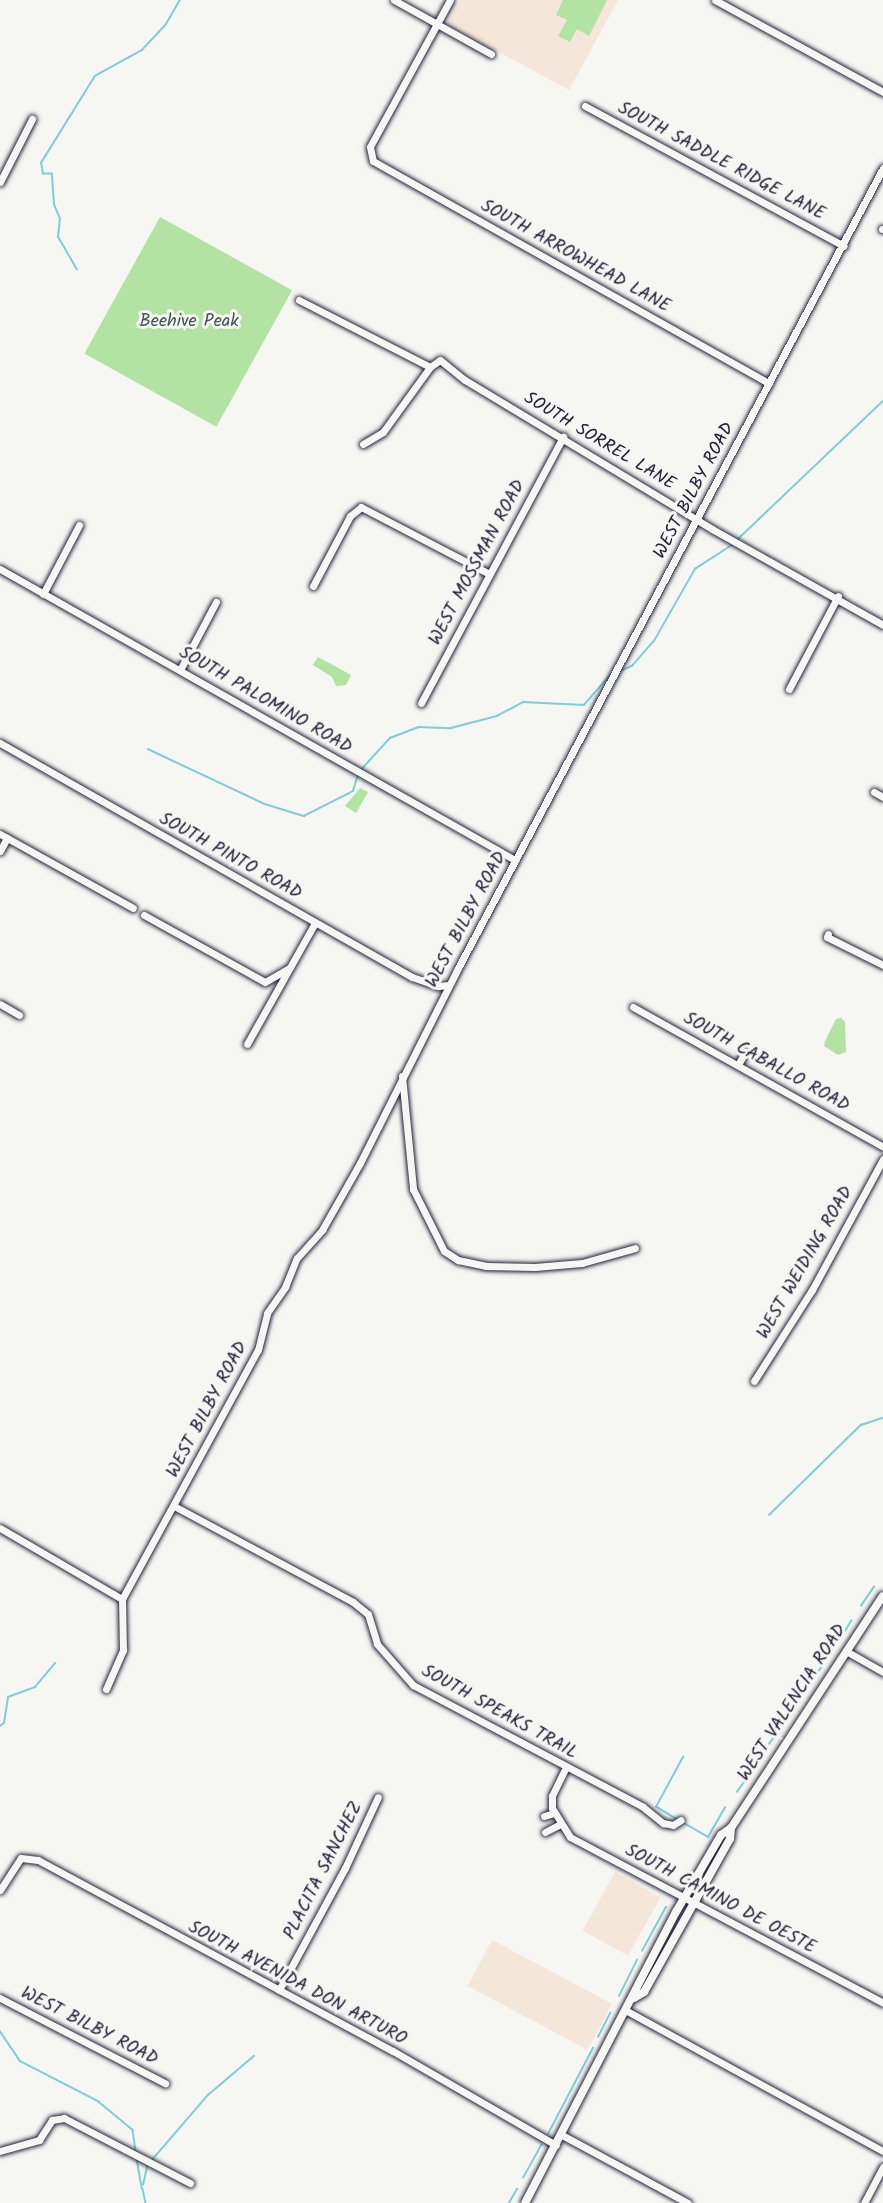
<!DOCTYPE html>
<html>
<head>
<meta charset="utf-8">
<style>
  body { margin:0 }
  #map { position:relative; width:883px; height:2203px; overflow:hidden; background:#f6f6f2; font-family:Kalam,sans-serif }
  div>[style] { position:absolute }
  .built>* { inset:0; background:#f5e6da; transform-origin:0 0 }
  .green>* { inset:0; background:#b3e3a2; transform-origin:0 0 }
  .stream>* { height:1.5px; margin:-0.75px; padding:0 0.75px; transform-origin:0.75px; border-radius:0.75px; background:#7eced7 }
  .roads { filter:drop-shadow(0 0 2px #22223b) drop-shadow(0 0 2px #22223b) }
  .minor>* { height:7px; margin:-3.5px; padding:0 3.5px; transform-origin:3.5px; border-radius:3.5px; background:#f6f6f2 }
  .major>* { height:8px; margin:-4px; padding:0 4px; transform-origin:4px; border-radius:4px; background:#f6f6f2 }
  span { translate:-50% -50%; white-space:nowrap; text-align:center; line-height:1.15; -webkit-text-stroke:6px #f6f6f2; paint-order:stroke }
  .street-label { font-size:18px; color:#22223b }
  .park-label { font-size:18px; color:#465255 }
</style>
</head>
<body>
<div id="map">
  <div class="built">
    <div style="clip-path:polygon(460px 0,618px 0,569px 90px,447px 24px)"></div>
    <div style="left:615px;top:1872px;width:52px;height:67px;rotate:29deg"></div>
    <div style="left:492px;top:1940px;width:136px;height:52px;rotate:28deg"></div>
  </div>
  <div class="green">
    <div style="clip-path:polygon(563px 0,607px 0,589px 36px,577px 29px,570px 42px,558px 36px,567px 20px,556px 15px)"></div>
    <div style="left:160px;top:217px;width:151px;height:156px;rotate:29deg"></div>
    <div style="clip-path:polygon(318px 657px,351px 675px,346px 685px,336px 686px,332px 677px,313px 665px)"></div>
    <div style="clip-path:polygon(360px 788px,368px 792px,356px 813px,345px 806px)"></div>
    <div style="clip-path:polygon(841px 1018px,845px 1022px,846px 1052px,838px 1055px,824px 1046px,825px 1041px,836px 1019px)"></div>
  </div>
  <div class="stream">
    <div style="left:77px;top:270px;width:38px;rotate:-120deg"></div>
    <div style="left:58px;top:237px;width:18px;rotate:-84deg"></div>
    <div style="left:60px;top:219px;width:15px;rotate:-113deg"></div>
    <div style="left:54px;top:205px;width:31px;rotate:-94deg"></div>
    <div style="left:52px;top:174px;width:9px;rotate:180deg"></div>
    <div style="left:43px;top:174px;width:11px;rotate:-100deg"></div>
    <div style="left:41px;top:163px;width:102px;rotate:-58.2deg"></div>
    <div style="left:95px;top:76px;width:54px;rotate:-29deg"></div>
    <div style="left:142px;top:50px;width:35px;rotate:-47deg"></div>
    <div style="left:166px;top:24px;width:28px;rotate:-60deg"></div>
    <div style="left:738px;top:539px;width:200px;rotate:-43.6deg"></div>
    <div style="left:620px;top:671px;width:13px;rotate:-23deg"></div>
    <div style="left:632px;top:666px;width:33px;rotate:-49deg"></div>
    <div style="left:654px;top:641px;width:83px;rotate:-60.3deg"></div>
    <div style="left:695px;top:569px;width:44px;rotate:-33deg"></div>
    <div style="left:148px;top:749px;width:129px;rotate:25.2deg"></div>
    <div style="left:265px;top:804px;width:41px;rotate:17.1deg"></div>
    <div style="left:304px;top:816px;width:55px;rotate:-27deg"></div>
    <div style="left:353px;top:791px;width:17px;rotate:-73deg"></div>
    <div style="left:360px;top:771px;width:45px;rotate:-47.7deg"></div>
    <div style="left:390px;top:738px;width:31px;rotate:-21deg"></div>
    <div style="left:419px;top:727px;width:32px;rotate:2deg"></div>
    <div style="left:451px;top:728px;width:48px;rotate:-14.6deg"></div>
    <div style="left:497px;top:716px;width:30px;rotate:-28deg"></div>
    <div style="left:523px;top:702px;width:61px;rotate:2.8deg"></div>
    <div style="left:584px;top:705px;width:40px;rotate:-49deg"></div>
    <div style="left:769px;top:1515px;width:129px;rotate:-44.4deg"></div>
    <div style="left:861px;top:1425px;width:23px;rotate:-18deg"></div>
    <div style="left:861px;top:1606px;width:23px;rotate:-56deg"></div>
    <div style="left:845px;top:1631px;width:12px;rotate:-59deg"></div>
    <div style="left:828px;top:1657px;width:8px;rotate:-60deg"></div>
    <div style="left:818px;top:1672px;width:11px;rotate:-56deg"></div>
    <div style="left:804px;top:1693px;width:14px;rotate:-56deg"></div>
    <div style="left:788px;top:1717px;width:17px;rotate:-57deg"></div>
    <div style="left:0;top:1726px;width:5px;rotate:-37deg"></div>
    <div style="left:4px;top:1723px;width:26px;rotate:-81deg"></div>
    <div style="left:8px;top:1697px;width:29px;rotate:-20deg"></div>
    <div style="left:35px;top:1687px;width:31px;rotate:-50deg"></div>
    <div style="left:769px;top:1744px;width:26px;rotate:-54deg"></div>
    <div style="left:737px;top:1792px;width:47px;rotate:-54.6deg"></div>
    <div style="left:676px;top:1819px;width:23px;rotate:-149deg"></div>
    <div style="left:656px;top:1807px;width:57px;rotate:-61.6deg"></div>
    <div style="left:684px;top:1823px;width:28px;rotate:30deg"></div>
    <div style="left:708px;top:1837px;width:34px;rotate:-60deg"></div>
    <div style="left:642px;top:1951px;width:50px;rotate:-61.4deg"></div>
    <div style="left:619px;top:1996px;width:40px;rotate:-63.4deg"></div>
    <div style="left:0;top:2031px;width:36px;rotate:56deg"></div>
    <div style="left:20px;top:2061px;width:88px;rotate:27.1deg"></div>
    <div style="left:98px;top:2101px;width:45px;rotate:39.6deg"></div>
    <div style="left:133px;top:2130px;width:22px;rotate:82deg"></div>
    <div style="left:598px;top:2037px;width:27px;rotate:-63deg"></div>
    <div style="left:548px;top:2134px;width:97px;rotate:-62.4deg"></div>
    <div style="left:137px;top:2159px;width:29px;rotate:80deg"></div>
    <div style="left:152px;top:2160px;width:86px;rotate:-49.3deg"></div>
    <div style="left:208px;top:2095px;width:60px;rotate:-40.3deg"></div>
    <div style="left:523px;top:2178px;width:38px;rotate:-61deg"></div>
    <div style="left:143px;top:2185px;width:23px;rotate:-77deg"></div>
    <div style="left:143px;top:2189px;width:14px;rotate:78deg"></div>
    <div style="left:509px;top:2203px;width:16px;rotate:-60deg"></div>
  </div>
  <div class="roads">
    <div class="minor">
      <div style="left:394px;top:0;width:111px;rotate:29.1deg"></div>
      <div style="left:450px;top:0;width:167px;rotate:118.6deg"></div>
      <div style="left:370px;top:147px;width:14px;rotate:78deg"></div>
      <div style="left:373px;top:161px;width:454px;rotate:29.3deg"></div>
      <div style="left:715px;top:0;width:192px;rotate:28.7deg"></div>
      <div style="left:585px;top:106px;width:294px;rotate:28.4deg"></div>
      <div style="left:0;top:182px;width:71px;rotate:-63.1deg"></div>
      <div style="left:882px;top:229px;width:1px"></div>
      <div style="left:299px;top:300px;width:147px;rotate:27.1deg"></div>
      <div style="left:430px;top:367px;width:12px;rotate:-35deg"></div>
      <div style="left:440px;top:360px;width:32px;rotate:39deg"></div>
      <div style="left:465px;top:380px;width:288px;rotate:31.1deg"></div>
      <div style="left:712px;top:529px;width:196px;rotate:29.3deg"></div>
      <div style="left:363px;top:444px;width:23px;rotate:-31deg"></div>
      <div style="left:383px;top:432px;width:80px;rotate:-54.1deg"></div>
      <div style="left:0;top:569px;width:592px;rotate:29.47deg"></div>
      <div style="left:313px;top:586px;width:79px;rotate:-62.1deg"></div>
      <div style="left:350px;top:516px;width:14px;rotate:-39deg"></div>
      <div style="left:361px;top:507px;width:143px;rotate:27.5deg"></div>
      <div style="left:43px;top:594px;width:78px;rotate:-62.4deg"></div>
      <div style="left:180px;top:670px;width:77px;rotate:-62.1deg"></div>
      <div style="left:789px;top:689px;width:105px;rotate:-62.2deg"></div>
      <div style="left:421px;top:703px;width:302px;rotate:-61.9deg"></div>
      <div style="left:0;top:743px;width:474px;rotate:29.6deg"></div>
      <div style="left:412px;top:977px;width:28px;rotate:19deg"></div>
      <div style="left:438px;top:986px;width:11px;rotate:-5deg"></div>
      <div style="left:874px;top:792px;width:10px;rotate:29deg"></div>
      <div style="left:0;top:834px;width:152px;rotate:29.1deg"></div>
      <div style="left:0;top:851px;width:15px;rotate:-62deg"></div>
      <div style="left:144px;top:915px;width:138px;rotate:29deg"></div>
      <div style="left:265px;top:982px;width:28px;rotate:-30deg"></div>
      <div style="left:828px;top:934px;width:3px;rotate:108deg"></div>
      <div style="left:827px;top:937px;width:63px;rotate:26.6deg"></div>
      <div style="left:0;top:1004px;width:22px;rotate:30deg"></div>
      <div style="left:633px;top:1007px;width:287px;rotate:29.2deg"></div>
      <div style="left:247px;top:1044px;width:139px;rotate:-60.7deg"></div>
      <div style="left:739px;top:1063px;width:13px;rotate:-61deg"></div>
      <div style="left:402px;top:1076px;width:114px;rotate:84.4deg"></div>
      <div style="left:413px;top:1189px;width:69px;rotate:63.4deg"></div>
      <div style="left:444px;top:1251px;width:17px;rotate:33deg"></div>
      <div style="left:458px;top:1260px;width:29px;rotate:12deg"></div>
      <div style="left:486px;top:1266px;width:49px;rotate:1.2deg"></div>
      <div style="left:535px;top:1267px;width:47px;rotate:-4.9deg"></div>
      <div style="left:582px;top:1263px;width:55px;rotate:-15.8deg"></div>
      <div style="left:754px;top:1381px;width:108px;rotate:-57.5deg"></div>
      <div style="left:812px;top:1290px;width:149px;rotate:-61.5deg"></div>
      <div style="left:174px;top:1506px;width:203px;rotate:28.2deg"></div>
      <div style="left:353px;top:1602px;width:19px;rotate:39deg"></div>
      <div style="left:368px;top:1614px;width:31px;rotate:73deg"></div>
      <div style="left:377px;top:1644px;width:55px;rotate:48.7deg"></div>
      <div style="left:413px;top:1685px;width:260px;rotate:27.9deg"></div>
      <div style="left:643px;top:1807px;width:26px;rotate:39deg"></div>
      <div style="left:663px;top:1823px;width:10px;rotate:11deg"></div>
      <div style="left:673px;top:1825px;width:9px;rotate:-32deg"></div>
      <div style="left:0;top:1528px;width:141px;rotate:30.2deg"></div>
      <div style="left:846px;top:1651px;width:43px;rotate:29.6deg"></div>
      <div style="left:106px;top:1689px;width:43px;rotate:-66.4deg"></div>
      <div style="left:123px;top:1650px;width:51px;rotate:-91.1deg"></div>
      <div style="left:122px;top:1599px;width:284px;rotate:-61.4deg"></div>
      <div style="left:258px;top:1350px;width:38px;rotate:-76deg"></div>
      <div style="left:267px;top:1313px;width:32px;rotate:-55deg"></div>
      <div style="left:285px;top:1287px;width:31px;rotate:-68deg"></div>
      <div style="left:297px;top:1258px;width:38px;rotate:-48deg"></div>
      <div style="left:322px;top:1230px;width:77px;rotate:-60.4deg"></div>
      <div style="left:360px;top:1163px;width:218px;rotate:-63.3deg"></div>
      <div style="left:458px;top:968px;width:906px;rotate:-62.02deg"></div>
      <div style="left:566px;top:1767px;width:32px;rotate:116deg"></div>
      <div style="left:552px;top:1796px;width:12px;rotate:90deg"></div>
      <div style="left:552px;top:1808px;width:34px;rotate:58deg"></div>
      <div style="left:570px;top:1837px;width:354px;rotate:27.9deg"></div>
      <div style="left:544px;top:1816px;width:10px;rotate:-17deg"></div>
      <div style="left:545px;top:1832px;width:16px;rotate:-27deg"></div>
      <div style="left:0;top:1890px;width:38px;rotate:-57deg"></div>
      <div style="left:21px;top:1858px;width:17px;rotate:7deg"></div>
      <div style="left:38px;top:1860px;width:403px;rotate:28.3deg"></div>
      <div style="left:393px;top:2051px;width:188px;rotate:30deg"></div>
      <div style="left:279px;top:1990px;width:139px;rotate:-61.6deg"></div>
      <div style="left:345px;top:1868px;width:78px;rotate:-65.1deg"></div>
      <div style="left:0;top:1998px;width:186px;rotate:27.3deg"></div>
      <div style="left:627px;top:2011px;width:292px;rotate:28.7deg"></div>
      <div style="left:562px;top:2135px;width:143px;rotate:28.4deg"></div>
      <div style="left:0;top:2151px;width:41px;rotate:-15.8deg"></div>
      <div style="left:39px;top:2140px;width:24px;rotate:-57deg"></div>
      <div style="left:52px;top:2120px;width:12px;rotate:-9deg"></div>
      <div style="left:64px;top:2118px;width:142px;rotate:27.3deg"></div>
      <div style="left:864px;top:2203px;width:41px;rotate:-62.2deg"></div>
    </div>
    <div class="major">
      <div style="left:634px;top:1998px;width:12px;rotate:-31deg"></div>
      <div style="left:644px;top:1992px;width:176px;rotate:-60.7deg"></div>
      <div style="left:730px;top:1839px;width:11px;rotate:-85deg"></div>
      <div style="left:525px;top:2203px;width:328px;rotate:-62.6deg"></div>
      <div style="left:676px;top:1912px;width:89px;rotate:-59.7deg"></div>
      <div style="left:721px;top:1835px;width:12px;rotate:-35deg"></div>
      <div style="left:731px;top:1828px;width:277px;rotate:-56.8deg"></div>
    </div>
  </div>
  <div class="street-label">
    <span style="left:721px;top:162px;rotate:28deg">SOUTH SADDLE RIDGE LANE</span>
    <span style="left:575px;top:257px;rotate:29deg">SOUTH ARROWHEAD LANE</span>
    <span style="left:599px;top:442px;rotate:31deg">SOUTH SORREL LANE</span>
    <span style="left:695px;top:491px;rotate:-62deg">WEST BILBY ROAD</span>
    <span style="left:478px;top:563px;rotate:-62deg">WEST MOSSMAN ROAD</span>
    <span style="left:265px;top:701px;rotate:30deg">SOUTH PALOMINO ROAD</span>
    <span style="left:230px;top:857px;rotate:29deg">SOUTH PINTO ROAD</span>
    <span style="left:467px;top:920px;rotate:-62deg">WEST BILBY ROAD</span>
    <span style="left:766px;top:1063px;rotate:29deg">SOUTH CABALLO ROAD</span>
    <span style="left:806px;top:1263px;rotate:-60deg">WEST WEIDING ROAD</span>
    <span style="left:208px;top:1410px;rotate:-62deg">WEST BILBY ROAD</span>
    <span style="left:793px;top:1703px;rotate:-57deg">WEST VALENCIA ROAD</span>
    <span style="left:499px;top:1713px;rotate:29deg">SOUTH SPEAKS TRAIL</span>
    <span style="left:324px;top:1871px;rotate:-63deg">PLACITA SANCHEZ</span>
    <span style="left:720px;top:1900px;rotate:28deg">SOUTH CAMINO DE OESTE</span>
    <span style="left:297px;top:1984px;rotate:28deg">SOUTH AVENIDA DON ARTURO</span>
    <span style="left:89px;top:2027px;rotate:27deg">WEST BILBY ROAD</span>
  </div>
  <div class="park-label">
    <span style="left:189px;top:322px">Beehive Peak</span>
  </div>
</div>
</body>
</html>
